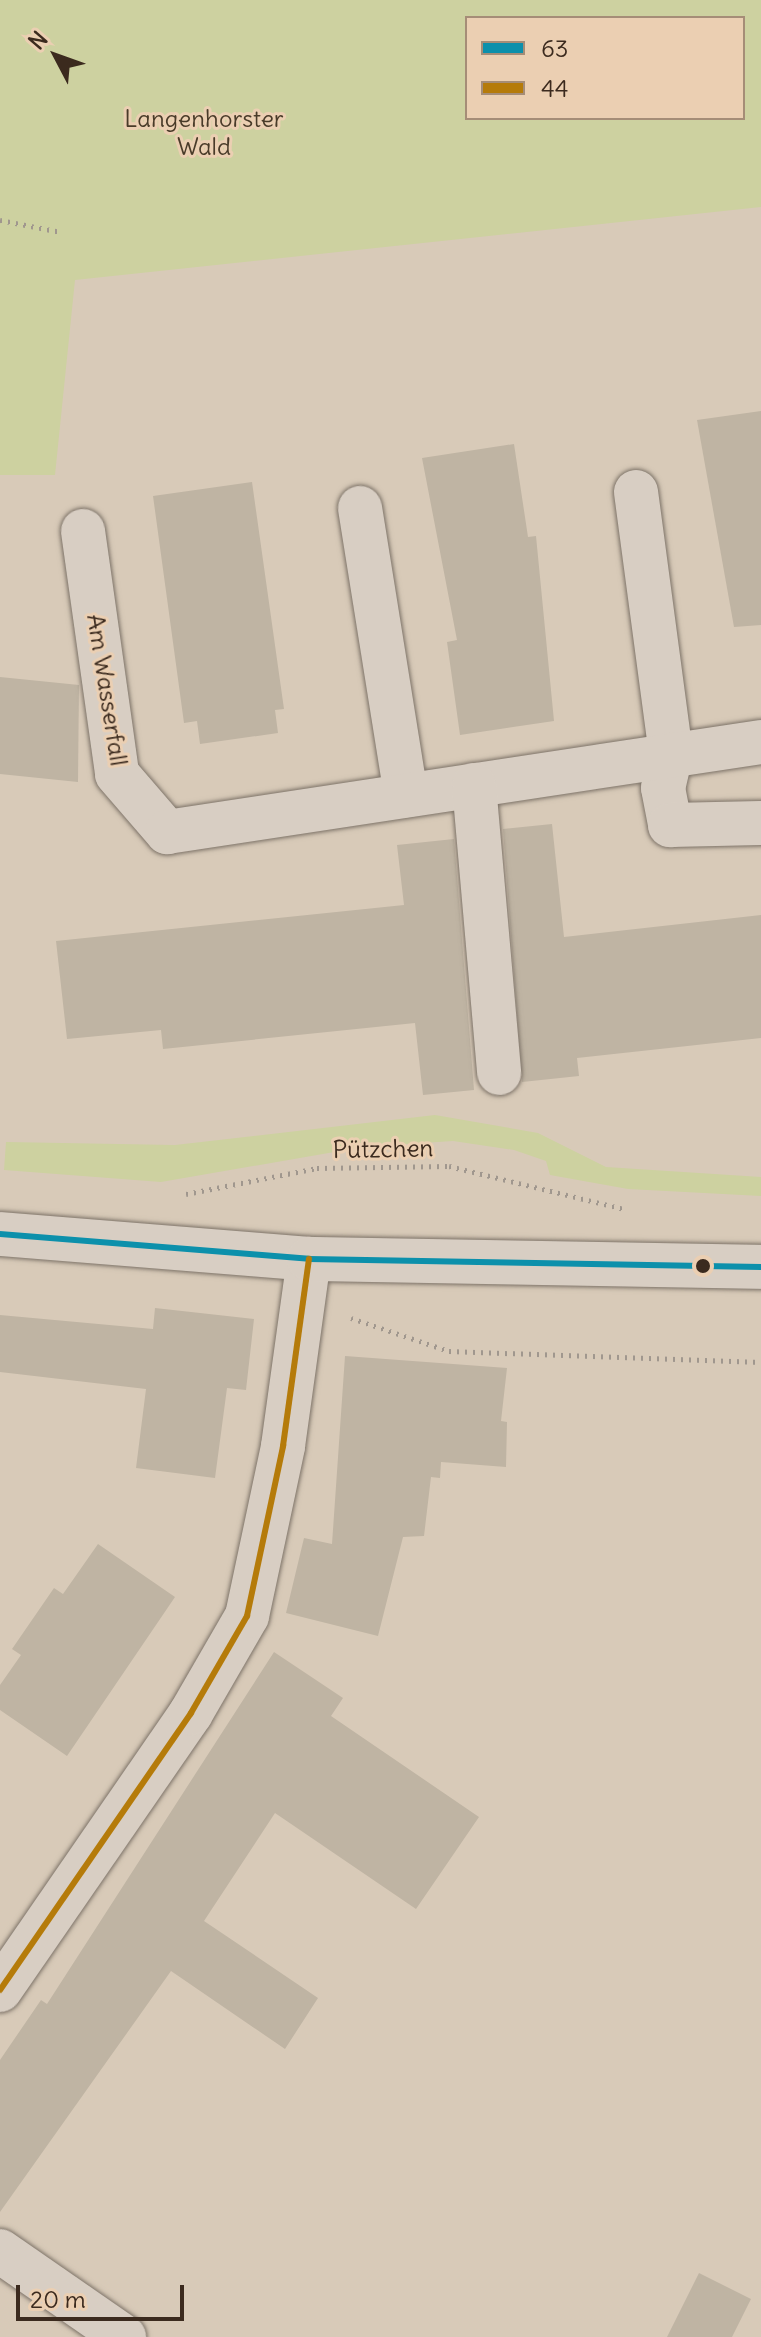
<!DOCTYPE html>
<html>
<head>
<meta charset="utf-8">
<style>
  body { margin:0 }
  #map { position:relative; width:761px; height:2337px; overflow:hidden; background:#d8cab8; font-family:Delius,sans-serif }
  div>[style] { position:absolute }
  .green>* { inset:0; background:#cdd1a0 }
  .building>* { inset:0; background:#bfb4a3 }
  .path>* { height:5px; margin-top:-2.5px; transform-origin:0; background:repeating-linear-gradient(90deg,#a0978e 0 2px,transparent 0 8px) }
  .roads { filter:drop-shadow(0 0 2px #7d7368) drop-shadow(0 0 2px #7d7368) }
  .minor>* { height:44px; margin:-22px; padding:0 22px; transform-origin:22px; border-radius:22px; background:#d8cec3 }
  .major>* { height:44px; margin:-22px; padding:0 22px; transform-origin:22px; border-radius:22px; background:#d8cec3 }
  .bus-1>* { height:6px; margin:-3px; padding:0 3px; transform-origin:3px; border-radius:3px; background:#0c90ab }
  .bus-2>* { height:6px; margin:-3px; padding:0 3px; transform-origin:3px; border-radius:3px; background:#b57b0a }
  .dots>* { width:22px; height:22px; translate:-50% -50%; box-sizing:border-box; border:4px solid #ebcfb2; border-radius:50% }
  span { translate:-50% -50%; white-space:nowrap; text-align:center; line-height:1.15; -webkit-text-stroke:6px #ebcfb2; paint-order:stroke }
  .park-label { font-size:24px; color:#493b29 }
  .street-label { font-size:24px; color:#3b2a1e }
  .legend { position:absolute; left:465px; top:16px; width:280px; height:104px; box-sizing:border-box; background:#ebcfb2; border:2px solid #a58d77; margin:0; padding:10px 14px; list-style:none; font-size:24px; color:#3b2a1e }
  .legend li { display:flex; align-items:center; gap:16px; height:40px }
  .legend b { width:40px; border:2px solid #a58d77 }
  .north { position:absolute; left:16px; top:16px; width:80px; height:80px; -webkit-text-stroke:6px #ebcfb2; paint-order:stroke; rotate:311deg; font-size:22px; font-weight:700; line-height:32px; text-align:center; color:#3b2a1e }
  .north::after { content:''; display:block; margin:auto; width:28px; height:36px; background:#3b2a1e; clip-path:polygon(50% 0,100% 100%,50% 72%,0 100%) }
  .scale { position:absolute; left:16px; top:2285px; width:168px; height:36px; box-sizing:border-box; border:4px solid #3b2a1e; border-top:0; padding-left:10px; font-size:24px; line-height:28px; white-space:nowrap; color:#3b2a1e; -webkit-text-stroke:6px #ebcfb2; paint-order:stroke }
</style>
</head>
<body>
<div id="map">
  <div class="green">
    <div style="clip-path:polygon(evenodd,0 0,761px 0,761px 207px,75px 280px,55px 475px,0 475px,0 0,743px 18px,743px 118px,467px 118px,467px 18px,743px 18px)"></div>
    <div style="clip-path:polygon(435px 1115px,538px 1133px,606px 1167px,761px 1177px,761px 1196px,628px 1189px,550px 1175px,546px 1161px,514px 1150px,453px 1141px,363px 1147px,161px 1182px,4px 1170px,6px 1142px,175px 1145px)"></div>
  </div>
  <div class="building">
    <div style="clip-path:polygon(761px 411px,761px 625px,734px 627px,697px 420px)"></div>
    <div style="clip-path:polygon(514px 444px,528px 537px,536px 536px,554px 721px,460px 735px,447px 642px,457px 640px,422px 458px)"></div>
    <div style="clip-path:polygon(252px 482px,284px 709px,275px 710px,278px 733px,200px 744px,197px 721px,184px 723px,153px 496px)"></div>
    <div style="clip-path:polygon(0 677px,79px 685px,78px 782px,0 774px)"></div>
    <div style="clip-path:polygon(552px 824px,564px 937px,761px 915px,761px 1038px,577px 1058px,579px 1076px,522px 1082px,503px 829px)"></div>
    <div style="clip-path:polygon(454px 839px,474px 1090px,423px 1095px,415px 1023px,163px 1049px,161px 1030px,67px 1039px,56px 941px,404px 905px,397px 845px)"></div>
    <div style="clip-path:polygon(155px 1308px,254px 1319px,246px 1390px,227px 1388px,215px 1478px,136px 1468px,146px 1389px,0 1372px,0 1315px,153px 1329px)"></div>
    <div style="clip-path:polygon(345px 1356px,507px 1368px,501px 1421px,507px 1422px,506px 1467px,441px 1462px,440px 1478px,431px 1477px,424px 1536px,403px 1537px,378px 1636px,286px 1613px,304px 1538px,332px 1544px)"></div>
    <div style="clip-path:polygon(98px 1544px,175px 1597px,67px 1756px,0 1710px,0 1685px,21px 1655px,12px 1649px,54px 1588px,63px 1594px)"></div>
    <div style="clip-path:polygon(274px 1652px,343px 1698px,331px 1716px,479px 1817px,416px 1909px,275px 1813px,204px 1921px,318px 1998px,285px 2049px,171px 1971px,0 2212px,0 2060px,41px 2000px,47px 2004px)"></div>
    <div style="clip-path:polygon(699px 2273px,751px 2299px,732px 2337px,667px 2337px)"></div>
  </div>
  <div class="path">
    <div style="left:0;top:220px;width:62px;rotate:11.1deg"></div>
    <div style="left:186px;top:1194px;width:134px;rotate:-11.2deg"></div>
    <div style="left:317px;top:1168px;width:132px;rotate:-0.9deg"></div>
    <div style="left:449px;top:1166px;width:180px;rotate:13.8deg"></div>
    <div style="left:351px;top:1318px;width:103px;rotate:18.6deg"></div>
    <div style="left:449px;top:1351px;width:312px;rotate:2deg"></div>
  </div>
  <div class="roads">
    <div class="minor">
      <div style="left:636px;top:492px;width:264px;rotate:82.4deg"></div>
      <div style="left:671px;top:754px;width:35px;rotate:103deg"></div>
      <div style="left:663px;top:788px;width:38px;rotate:79deg"></div>
      <div style="left:670px;top:825px;width:91px;rotate:-1.3deg"></div>
      <div style="left:360px;top:508px;width:291px;rotate:80.9deg"></div>
      <div style="left:83px;top:531px;width:245px;rotate:82deg"></div>
      <div style="left:117px;top:774px;width:77px;rotate:49.2deg"></div>
      <div style="left:167px;top:832px;width:601px;rotate:-8.62deg"></div>
      <div style="left:474px;top:785px;width:289px;rotate:85deg"></div>
      <div style="left:0;top:1990px;width:336px;rotate:-55.4deg"></div>
      <div style="left:191px;top:1713px;width:112px;rotate:-60deg"></div>
      <div style="left:247px;top:1616px;width:174px;rotate:-78deg"></div>
      <div style="left:283px;top:1446px;width:189px;rotate:-82.1deg"></div>
      <div style="left:0;top:2251px;width:151px;rotate:34.7deg"></div>
    </div>
    <div class="major">
      <div style="left:0;top:1234px;width:310px;rotate:4.6deg"></div>
      <div style="left:309px;top:1259px;width:452px;rotate:1deg"></div>
    </div>
  </div>
  <div class="bus-1">
    <div style="left:0;top:1234px;width:310px;rotate:4.6deg"></div>
    <div style="left:309px;top:1259px;width:452px;rotate:1deg"></div>
  </div>
  <div class="bus-2">
    <div style="left:0;top:1990px;width:336px;rotate:-55.4deg"></div>
    <div style="left:191px;top:1713px;width:112px;rotate:-60deg"></div>
    <div style="left:247px;top:1616px;width:174px;rotate:-78deg"></div>
    <div style="left:283px;top:1446px;width:189px;rotate:-82.1deg"></div>
  </div>
  <div class="dots">
    <div style="left:703px;top:1266px;background:#3b2a1e"></div>
  </div>
  <div class="park-label">
    <span style="left:204px;top:133px">Langenhorster<br>Wald</span>
  </div>
  <div class="street-label">
    <span style="left:107px;top:690px;rotate:81deg">Am Wasserfall</span>
    <span style="left:383px;top:1149px;rotate:-1deg">Pützchen</span>
  </div>
  <ul class="legend">
  <li><b style="height:10px;background:#0c90ab"></b>63</li>
  <li><b style="height:10px;background:#b57b0a"></b>44</li>
  </ul>
  <div class="north">N</div>
  <div class="scale">20 m</div>
</div>
</body>
</html>
